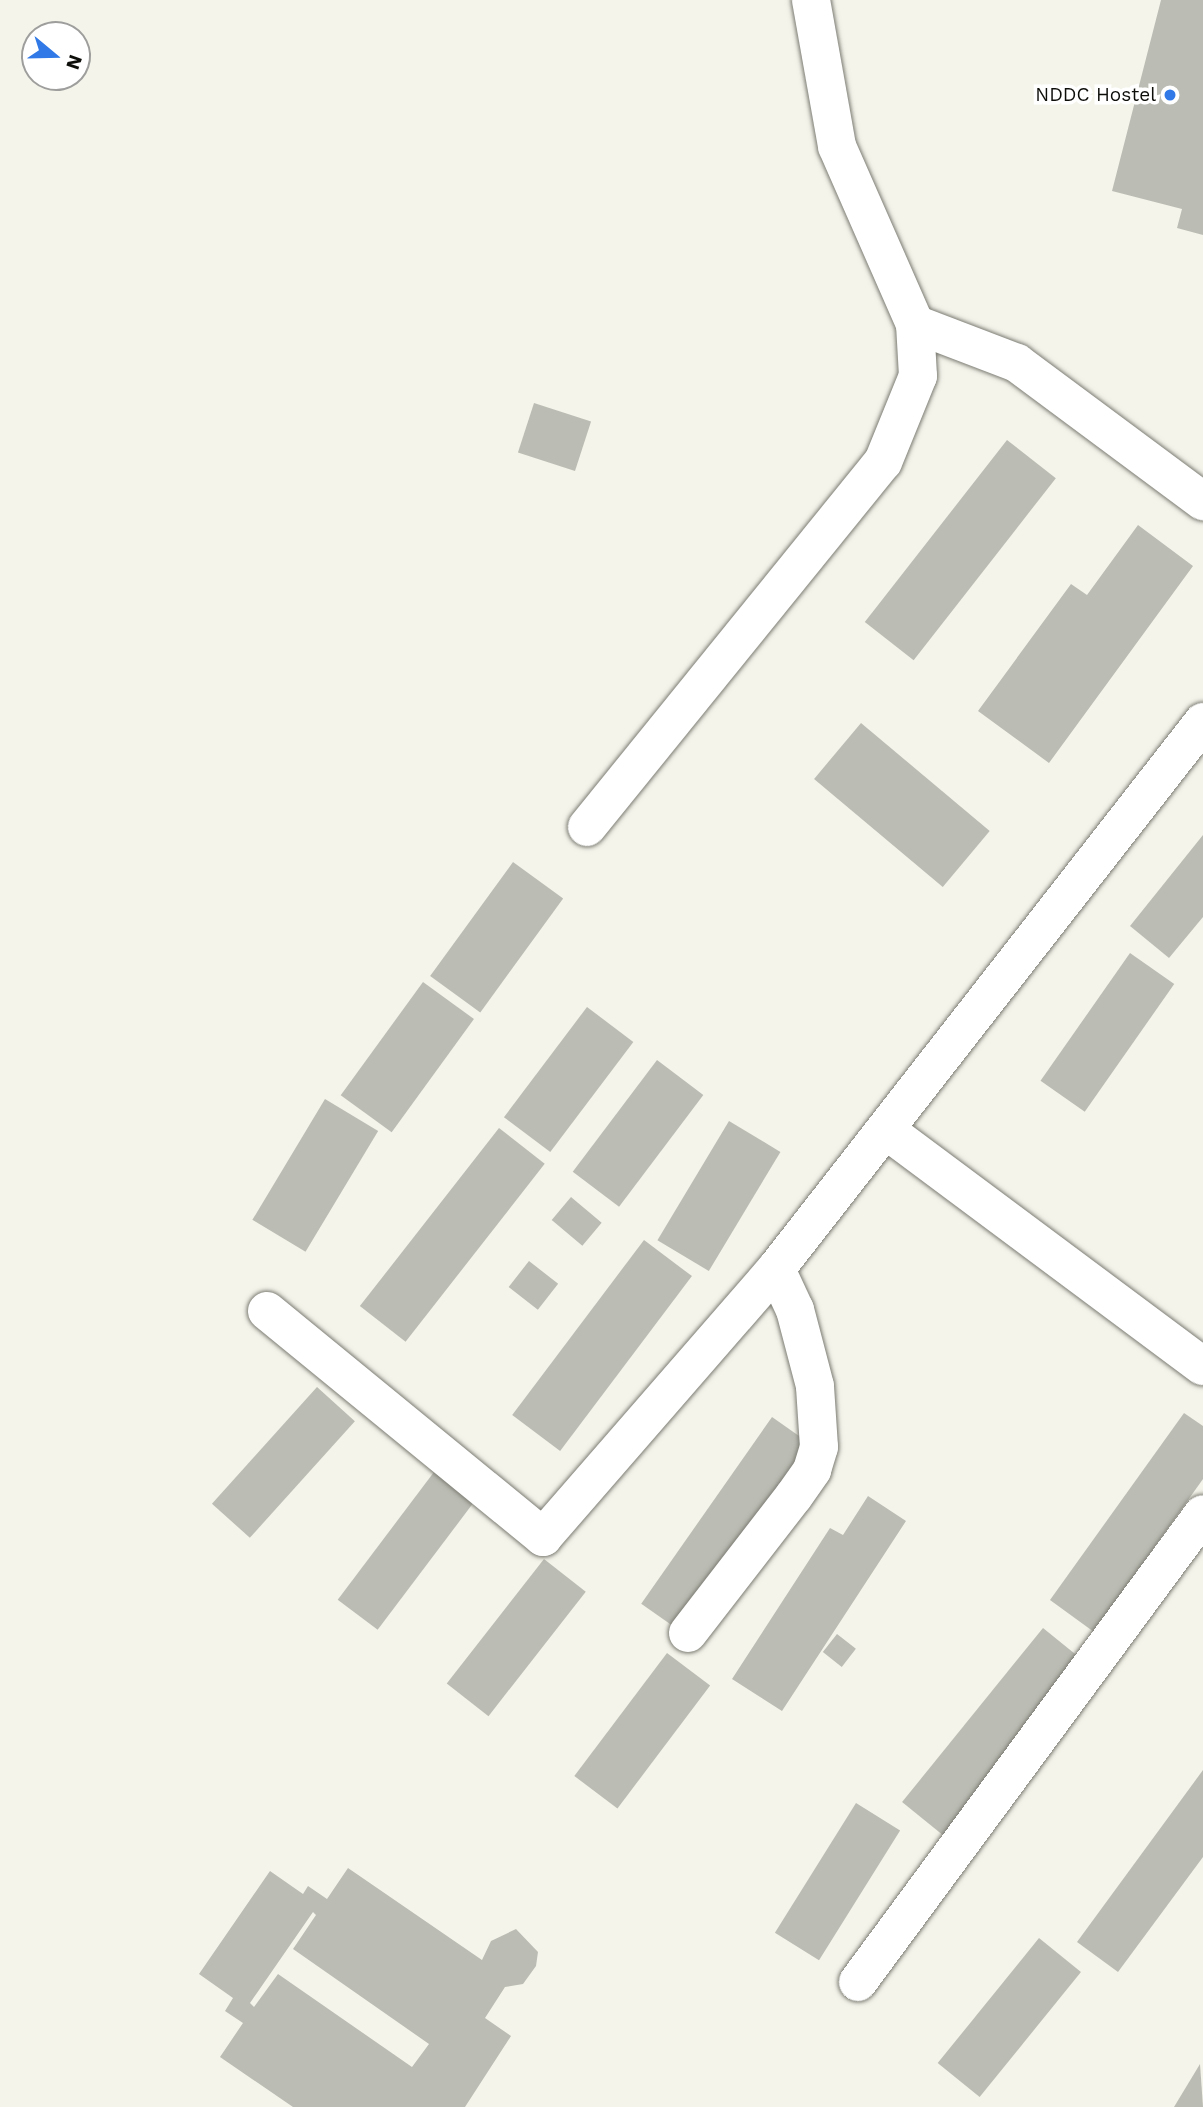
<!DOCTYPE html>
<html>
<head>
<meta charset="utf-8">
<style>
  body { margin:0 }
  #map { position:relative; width:1203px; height:2107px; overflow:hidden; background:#f4f4eb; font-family:"Work Sans",sans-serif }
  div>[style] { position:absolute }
  .building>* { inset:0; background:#bbbcb3; transform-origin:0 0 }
  .roads { filter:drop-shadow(0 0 2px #7c7c74) drop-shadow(0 0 2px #7c7c74) }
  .minor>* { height:38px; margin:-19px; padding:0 19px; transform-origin:19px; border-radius:19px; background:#fff }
  .dots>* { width:19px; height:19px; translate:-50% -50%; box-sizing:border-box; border:4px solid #fff; border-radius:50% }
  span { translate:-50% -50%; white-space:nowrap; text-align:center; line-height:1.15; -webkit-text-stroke:7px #fff; paint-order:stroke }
  .poi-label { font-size:19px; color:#0d0d0a }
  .right { translate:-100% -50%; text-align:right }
  .north { position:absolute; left:21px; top:21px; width:70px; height:70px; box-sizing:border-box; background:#fff; border:2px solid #9e9e9d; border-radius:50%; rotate:109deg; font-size:19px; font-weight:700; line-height:28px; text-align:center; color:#0d0d0a }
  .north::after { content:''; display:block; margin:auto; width:24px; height:32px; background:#3079e6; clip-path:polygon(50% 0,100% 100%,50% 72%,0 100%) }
</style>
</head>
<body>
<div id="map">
  <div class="building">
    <div style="clip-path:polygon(1161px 0,1203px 0,1203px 235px,1177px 228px,1182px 209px,1112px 191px)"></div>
    <div style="left:534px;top:403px;width:60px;height:52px;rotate:18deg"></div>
    <div style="left:1007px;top:440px;width:62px;height:231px;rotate:38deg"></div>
    <div style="clip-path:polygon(1138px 525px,1193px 566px,1049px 763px,978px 711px,1071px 584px,1087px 595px)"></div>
    <div style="left:861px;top:723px;width:168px;height:73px;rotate:40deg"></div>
    <div style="clip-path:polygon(1203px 835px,1203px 917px,1169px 958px,1130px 926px)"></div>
    <div style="left:513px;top:862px;width:62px;height:141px;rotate:36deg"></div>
    <div style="left:1130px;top:953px;width:54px;height:156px;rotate:35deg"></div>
    <div style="left:423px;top:982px;width:63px;height:140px;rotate:36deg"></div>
    <div style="left:587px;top:1007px;width:58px;height:138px;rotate:37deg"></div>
    <div style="left:657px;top:1060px;width:58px;height:140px;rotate:37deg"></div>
    <div style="left:325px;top:1099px;width:62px;height:141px;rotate:31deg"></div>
    <div style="left:729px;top:1121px;width:60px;height:139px;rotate:31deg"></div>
    <div style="left:499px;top:1128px;width:58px;height:226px;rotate:38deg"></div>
    <div style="left:571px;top:1197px;width:40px;height:30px;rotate:40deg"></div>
    <div style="left:644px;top:1240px;width:60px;height:219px;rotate:37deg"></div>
    <div style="left:529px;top:1261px;width:37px;height:33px;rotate:38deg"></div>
    <div style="left:317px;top:1387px;width:51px;height:157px;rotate:42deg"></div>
    <div style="clip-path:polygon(1184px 1413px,1203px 1426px,1203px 1479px,1094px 1632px,1050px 1600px)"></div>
    <div style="left:772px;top:1417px;width:50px;height:228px;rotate:35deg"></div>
    <div style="left:434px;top:1472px;width:50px;height:160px;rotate:37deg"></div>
    <div style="clip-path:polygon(868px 1496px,906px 1521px,782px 1711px,732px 1679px,830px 1528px,843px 1535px)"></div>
    <div style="left:544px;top:1559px;width:53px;height:158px;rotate:38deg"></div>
    <div style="left:1043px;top:1628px;width:56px;height:224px;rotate:39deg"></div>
    <div style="left:837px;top:1634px;width:24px;height:23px;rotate:38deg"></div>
    <div style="left:667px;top:1653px;width:54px;height:154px;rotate:37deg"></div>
    <div style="clip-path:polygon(1203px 1770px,1203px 1857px,1118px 1972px,1077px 1942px)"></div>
    <div style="left:856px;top:1803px;width:52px;height:153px;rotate:32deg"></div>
    <div style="clip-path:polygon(evenodd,348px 1868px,482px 1960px,491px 1941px,516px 1929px,538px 1952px,536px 1966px,523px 1984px,505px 1987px,485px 2018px,511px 2036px,465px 2107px,293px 2107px,220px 2057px,243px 2023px,225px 2011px,233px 1998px,199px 1974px,270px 1871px,303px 1894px,308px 1886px,327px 1899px,348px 1868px,313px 1912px,316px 1915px,293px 1949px,429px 2044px,412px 2067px,278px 1974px,254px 2007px,250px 2003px,313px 1912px)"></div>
    <div style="left:1039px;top:1938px;width:54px;height:161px;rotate:39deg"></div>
    <div style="clip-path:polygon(1200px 2064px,1203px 2107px,1174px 2107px)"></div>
  </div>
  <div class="roads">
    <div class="minor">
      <div style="left:915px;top:324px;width:109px;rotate:20.9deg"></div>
      <div style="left:1017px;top:363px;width:232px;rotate:36.6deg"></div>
      <div style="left:587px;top:827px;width:470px;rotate:-51deg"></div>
      <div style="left:883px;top:462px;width:93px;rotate:-67.9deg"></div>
      <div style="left:918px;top:376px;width:52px;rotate:-93.3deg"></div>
      <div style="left:915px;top:324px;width:194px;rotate:-113.7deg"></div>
      <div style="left:837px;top:146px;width:148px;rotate:-100.1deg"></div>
      <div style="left:886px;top:1130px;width:395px;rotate:36.7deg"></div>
      <div style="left:267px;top:1311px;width:357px;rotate:39.3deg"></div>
      <div style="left:543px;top:1537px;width:355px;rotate:-49deg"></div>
      <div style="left:776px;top:1269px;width:694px;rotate:-52.02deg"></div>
      <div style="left:688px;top:1633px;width:173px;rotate:-52.3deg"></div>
      <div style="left:794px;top:1496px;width:32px;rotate:-55deg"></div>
      <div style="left:812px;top:1470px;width:24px;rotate:-73deg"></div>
      <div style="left:819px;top:1447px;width:61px;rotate:-93.8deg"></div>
      <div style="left:815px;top:1386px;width:79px;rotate:-104.7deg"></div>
      <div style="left:795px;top:1310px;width:45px;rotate:-114.9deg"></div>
      <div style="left:858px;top:1982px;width:581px;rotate:-53.6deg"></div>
    </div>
  </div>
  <div class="dots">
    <div style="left:1170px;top:95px;background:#3079e6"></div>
  </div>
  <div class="poi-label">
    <span class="right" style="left:1156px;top:95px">NDDC Hostel</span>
  </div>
  <div class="north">N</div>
</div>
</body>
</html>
